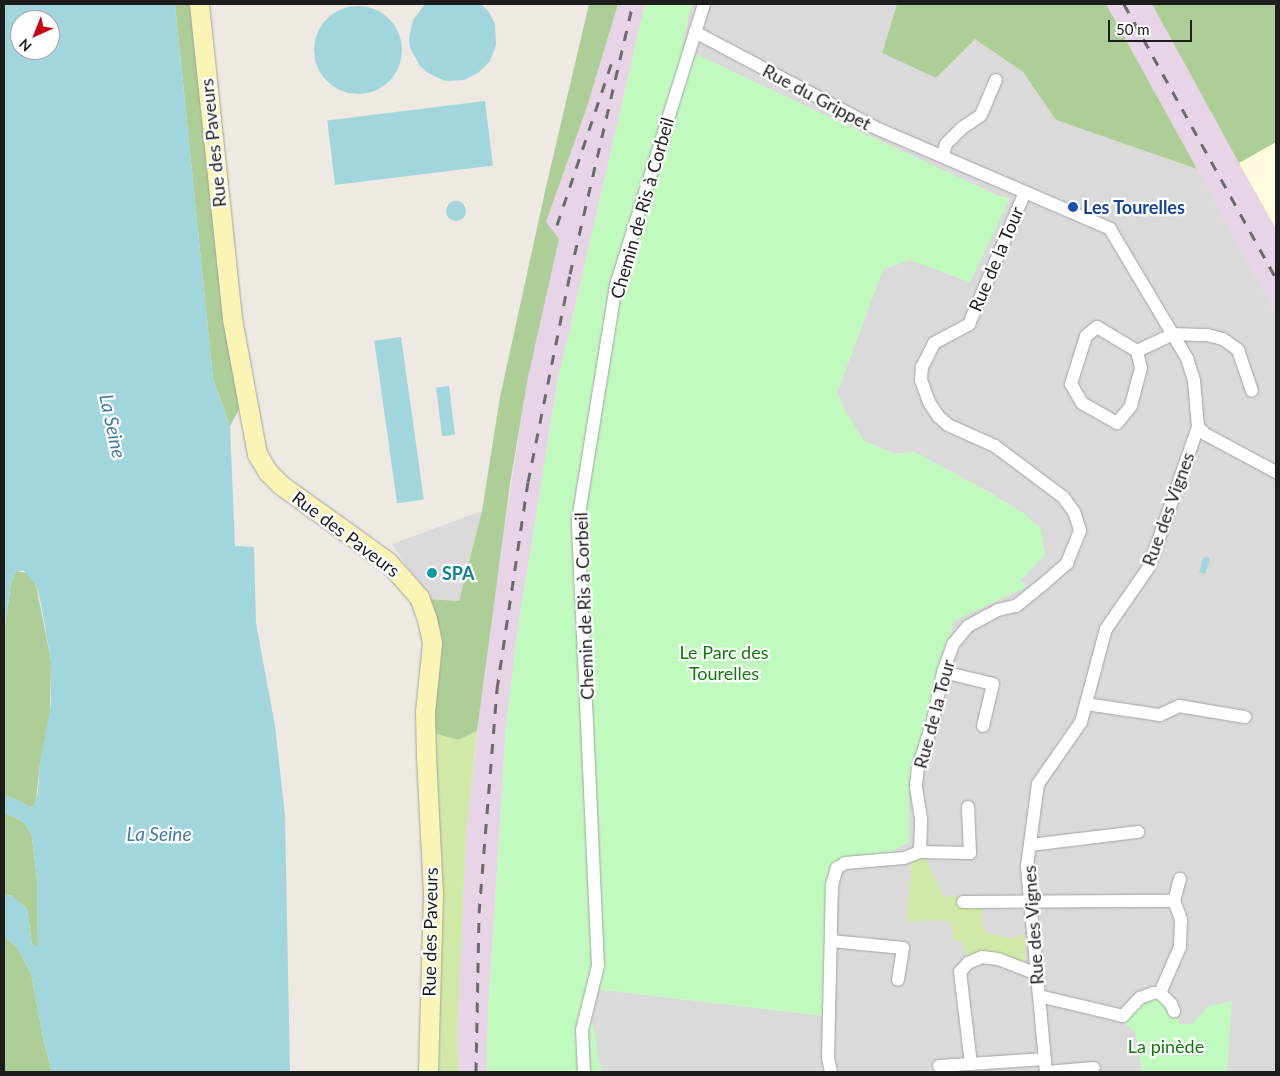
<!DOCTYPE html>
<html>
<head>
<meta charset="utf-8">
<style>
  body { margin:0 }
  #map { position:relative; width:1280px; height:1076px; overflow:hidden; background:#eee9e2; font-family:Lato,sans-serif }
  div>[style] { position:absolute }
  .residential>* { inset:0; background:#dbdada }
  .industrial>* { inset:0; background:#e7d4e6 }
  .education>* { inset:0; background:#fffbdb }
  .grass>* { inset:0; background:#d0e9a7 }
  .forest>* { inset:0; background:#aece97 }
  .park>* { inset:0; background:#c0fabe }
  .water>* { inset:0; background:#a2d6dd; transform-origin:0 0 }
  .round { border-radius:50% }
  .roads { filter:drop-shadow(0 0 1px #a4a4a4) drop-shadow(0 0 1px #a4a4a4) }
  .street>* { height:12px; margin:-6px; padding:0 6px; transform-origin:6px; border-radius:6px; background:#fff }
  .secondary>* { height:19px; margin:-9.5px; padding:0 9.5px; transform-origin:9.5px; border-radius:9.5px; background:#faf5b5 }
  .rail>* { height:3px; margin-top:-1.5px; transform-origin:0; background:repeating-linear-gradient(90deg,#6b6b6b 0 10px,transparent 0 20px) }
  .dots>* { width:14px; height:14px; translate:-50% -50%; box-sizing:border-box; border:2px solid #fff; border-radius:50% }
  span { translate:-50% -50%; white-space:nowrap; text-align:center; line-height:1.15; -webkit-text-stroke:4.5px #fff; paint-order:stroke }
  .street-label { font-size:18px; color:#1d1d1d }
  .transit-label { font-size:18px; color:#164399; font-weight:700 }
  .left { translate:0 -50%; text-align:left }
  .culture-label { font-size:18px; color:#0d838f; font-weight:700 }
  .park-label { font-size:18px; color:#0f7b0a }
  .water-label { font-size:19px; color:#437b9d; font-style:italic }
  .frame { position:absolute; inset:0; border:5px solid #1d1d1d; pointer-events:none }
  .north { position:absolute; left:10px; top:10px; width:50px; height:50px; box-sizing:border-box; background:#fff; border:1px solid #a5a5a5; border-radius:50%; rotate:224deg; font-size:14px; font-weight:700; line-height:20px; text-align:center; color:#1d1d1d }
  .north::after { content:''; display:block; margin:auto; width:18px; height:22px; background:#ca0018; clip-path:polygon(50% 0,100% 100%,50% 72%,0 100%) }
  .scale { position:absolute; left:1108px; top:20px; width:84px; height:22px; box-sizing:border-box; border:2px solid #1d1d1d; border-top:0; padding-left:6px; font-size:15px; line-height:18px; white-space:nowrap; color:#1d1d1d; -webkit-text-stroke:4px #fff; paint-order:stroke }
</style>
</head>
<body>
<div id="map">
  <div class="residential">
    <div style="clip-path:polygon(691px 4px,897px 4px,882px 53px,936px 78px,975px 38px,1023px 72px,1056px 120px,1197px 169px,1276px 314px,1276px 1072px,601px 1072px,586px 988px,825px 1016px,839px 859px,886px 855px,909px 842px,909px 778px,954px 621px,905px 554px,1023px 513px,984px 489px,914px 452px,895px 454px,864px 441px,845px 411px,837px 393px,883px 269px,910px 260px,970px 282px,1009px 199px,994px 194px,682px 48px)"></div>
    <div style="clip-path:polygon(482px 511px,459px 601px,428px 599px,392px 544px)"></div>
  </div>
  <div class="industrial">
    <div style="clip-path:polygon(618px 4px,645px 4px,557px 384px,516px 641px,506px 727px,488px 1013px,487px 1072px,459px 1072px,457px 1037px,466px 835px,489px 625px,528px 377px,546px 222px,587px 107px)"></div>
    <div style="clip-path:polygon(1106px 4px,1152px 4px,1276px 229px,1276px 314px)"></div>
  </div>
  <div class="education">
    <div style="clip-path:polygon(1276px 142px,1276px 229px,1239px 163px)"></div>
  </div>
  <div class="grass">
    <div style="clip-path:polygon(477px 731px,466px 835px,457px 1037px,459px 1072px,438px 1072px,433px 733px,458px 740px)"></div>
    <div style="clip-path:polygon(928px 853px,928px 864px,941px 892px,946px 897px,964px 895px,963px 902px,970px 909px,982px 909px,983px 927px,987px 933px,1015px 939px,1022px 933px,1025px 934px,1025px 960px,1018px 967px,998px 959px,968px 963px,962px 940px,954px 941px,951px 922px,937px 920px,906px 922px,912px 863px,911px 856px)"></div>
  </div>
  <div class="forest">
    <div style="clip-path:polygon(175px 4px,195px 4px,240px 408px,230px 426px,213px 378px)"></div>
    <div style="clip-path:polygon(589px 4px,618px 4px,587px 107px,546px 222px,559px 239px,528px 377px,510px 484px,477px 731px,458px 740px,433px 733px,442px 650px,440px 629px,428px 599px,459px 601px,482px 511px,500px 397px,546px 187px)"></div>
    <div style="clip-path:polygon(897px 4px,1106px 4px,1197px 169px,1056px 120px,1023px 72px,975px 39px,936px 78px,882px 53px)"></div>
    <div style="clip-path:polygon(1152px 4px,1276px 4px,1276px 142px,1239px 163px)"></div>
    <div style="clip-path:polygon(16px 571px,27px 573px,36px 585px,51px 661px,50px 715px,40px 764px,36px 800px,34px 806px,29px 807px,20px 801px,4px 795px,4px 633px,11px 583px)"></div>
    <div style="clip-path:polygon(4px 812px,22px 821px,28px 828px,32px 837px,37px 880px,38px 945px,35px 948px,32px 944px,27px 909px,12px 896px,4px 894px)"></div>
    <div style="clip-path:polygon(4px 937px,16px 946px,31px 973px,44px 1042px,52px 1072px,4px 1072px)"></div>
  </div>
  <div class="park">
    <div style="clip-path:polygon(645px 4px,691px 4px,682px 48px,994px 194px,1010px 199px,970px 282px,910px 260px,883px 269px,837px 393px,845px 411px,864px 441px,895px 454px,914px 452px,984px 489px,1023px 513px,1040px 528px,1045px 555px,1021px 580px,1026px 587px,954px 621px,909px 778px,909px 842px,886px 855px,839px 859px,825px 1016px,587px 988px,601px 1072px,487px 1072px,488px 1013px,506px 727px,516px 641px,557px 384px)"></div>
    <div style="clip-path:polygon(1155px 996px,1174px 1011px,1180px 1024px,1192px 1024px,1209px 1006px,1232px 1001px,1227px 1072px,1142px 1072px,1135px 1032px,1123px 1022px,1138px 1005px)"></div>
  </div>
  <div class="water">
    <div style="clip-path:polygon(evenodd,4px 4px,175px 4px,213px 378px,230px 426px,235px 546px,254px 547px,256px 623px,275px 726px,285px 816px,290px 1072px,52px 1072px,44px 1042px,31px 973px,16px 946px,4px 937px,4px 894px,12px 896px,27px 909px,32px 944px,35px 947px,38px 945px,37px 880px,32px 837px,28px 828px,22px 821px,4px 812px,4px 795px,20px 801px,29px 807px,34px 806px,38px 792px,40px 764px,51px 704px,51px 661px,40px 599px,36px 585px,24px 571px,16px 571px,11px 583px,4px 633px,4px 4px,20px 20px,50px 20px,50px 50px,20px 50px,20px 20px)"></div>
    <div style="clip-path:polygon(425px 4px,481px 4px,489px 12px,495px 24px,496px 45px,490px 61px,478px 73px,464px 80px,445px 81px,428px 73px,420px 66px,410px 48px,409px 39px,413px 20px)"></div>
    <div class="round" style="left:314px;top:6px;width:88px;height:88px"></div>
    <div style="left:485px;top:101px;width:65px;height:159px;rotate:83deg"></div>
    <div class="round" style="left:446px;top:201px;width:20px;height:20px"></div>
    <div style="left:401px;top:337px;width:164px;height:27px;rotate:82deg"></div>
    <div style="left:449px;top:386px;width:49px;height:13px;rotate:83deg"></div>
    <div style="clip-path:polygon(1208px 557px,1210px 560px,1205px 574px,1199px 572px,1203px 558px)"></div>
  </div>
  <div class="roads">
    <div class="street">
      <div style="left:695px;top:32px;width:205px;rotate:27.9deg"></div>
      <div style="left:876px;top:128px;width:255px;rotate:23.3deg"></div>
      <div style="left:1110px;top:229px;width:150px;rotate:59.2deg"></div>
      <div style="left:1187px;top:358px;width:24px;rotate:73deg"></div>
      <div style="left:1194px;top:381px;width:46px;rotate:85deg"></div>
      <div style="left:1198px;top:427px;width:10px;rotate:45deg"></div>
      <div style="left:1205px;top:434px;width:81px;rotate:28.2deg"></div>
      <div style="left:943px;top:155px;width:11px;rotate:-75deg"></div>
      <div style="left:946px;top:144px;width:23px;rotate:-45deg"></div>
      <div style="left:962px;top:128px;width:23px;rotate:-34deg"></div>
      <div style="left:981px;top:115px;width:38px;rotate:-67deg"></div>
      <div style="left:1137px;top:351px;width:17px;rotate:77deg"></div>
      <div style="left:1141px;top:368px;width:39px;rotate:105deg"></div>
      <div style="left:1131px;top:406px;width:22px;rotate:129deg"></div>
      <div style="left:1117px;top:423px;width:40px;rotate:-150.3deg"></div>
      <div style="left:1082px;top:403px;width:22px;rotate:-120deg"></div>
      <div style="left:1071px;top:384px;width:50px;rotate:-72.6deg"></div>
      <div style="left:1086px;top:336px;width:14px;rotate:-39deg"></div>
      <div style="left:1097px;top:327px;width:47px;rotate:31deg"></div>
      <div style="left:1137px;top:351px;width:40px;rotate:-25deg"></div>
      <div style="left:1173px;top:334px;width:34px;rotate:2deg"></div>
      <div style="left:1207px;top:335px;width:16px;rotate:14deg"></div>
      <div style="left:1223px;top:339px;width:19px;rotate:36deg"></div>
      <div style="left:1238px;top:350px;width:43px;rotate:71.1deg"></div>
      <div style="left:943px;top:672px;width:51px;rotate:13.5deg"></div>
      <div style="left:993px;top:684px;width:43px;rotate:103.4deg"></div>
      <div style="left:1086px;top:704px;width:75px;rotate:8.5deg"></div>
      <div style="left:1160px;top:715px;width:21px;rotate:-25deg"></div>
      <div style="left:1179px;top:706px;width:67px;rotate:9.5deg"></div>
      <div style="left:1030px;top:845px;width:109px;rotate:-6.9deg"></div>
      <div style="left:920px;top:852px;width:50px;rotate:1.1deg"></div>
      <div style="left:970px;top:853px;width:46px;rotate:-92.5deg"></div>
      <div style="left:963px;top:902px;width:211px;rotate:-0.3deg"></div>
      <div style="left:831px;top:941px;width:72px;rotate:5.6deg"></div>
      <div style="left:903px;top:948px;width:32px;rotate:99deg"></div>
      <div style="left:1160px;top:993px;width:16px;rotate:45deg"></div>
      <div style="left:1171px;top:1004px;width:8px;rotate:67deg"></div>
      <div style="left:1039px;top:996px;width:86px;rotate:13.4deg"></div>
      <div style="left:1123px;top:1016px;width:25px;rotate:-47deg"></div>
      <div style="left:1140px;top:998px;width:14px;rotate:-21deg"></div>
      <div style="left:1153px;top:993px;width:7px"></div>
      <div style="left:1160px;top:993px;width:50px;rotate:-66.5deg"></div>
      <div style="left:1180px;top:947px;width:28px;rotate:-88deg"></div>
      <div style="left:1181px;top:919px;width:19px;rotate:-111deg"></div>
      <div style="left:1174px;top:901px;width:23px;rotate:-75deg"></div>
      <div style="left:971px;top:1064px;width:93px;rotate:-96.8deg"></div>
      <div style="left:960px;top:972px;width:12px;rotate:-48deg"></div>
      <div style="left:968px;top:963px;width:15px;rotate:-23deg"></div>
      <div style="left:982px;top:957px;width:16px;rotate:7deg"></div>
      <div style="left:998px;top:959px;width:42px;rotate:21deg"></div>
      <div style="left:939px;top:1066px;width:106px;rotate:-3.8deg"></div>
      <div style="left:584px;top:1072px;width:42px;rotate:-92.7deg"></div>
      <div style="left:582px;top:1030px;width:66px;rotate:-76deg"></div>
      <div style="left:598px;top:966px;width:446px;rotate:-92.6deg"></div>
      <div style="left:578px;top:520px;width:238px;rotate:-80.8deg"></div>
      <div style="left:616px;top:285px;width:294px;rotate:-72.6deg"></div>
      <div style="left:831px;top:1072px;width:14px;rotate:-102deg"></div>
      <div style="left:828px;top:1058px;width:173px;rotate:-88.7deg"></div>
      <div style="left:832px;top:885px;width:18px;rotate:-74deg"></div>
      <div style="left:837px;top:868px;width:9px;rotate:-32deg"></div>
      <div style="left:845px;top:863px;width:59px;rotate:-4.8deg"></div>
      <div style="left:904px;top:858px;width:17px;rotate:-21deg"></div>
      <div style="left:920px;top:852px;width:33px;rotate:-88deg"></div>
      <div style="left:921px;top:819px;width:33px;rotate:-99deg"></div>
      <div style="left:916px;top:786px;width:18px;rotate:-84deg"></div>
      <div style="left:918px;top:768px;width:50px;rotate:-72.6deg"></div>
      <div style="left:933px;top:720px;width:49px;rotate:-78.2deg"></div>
      <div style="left:943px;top:672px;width:30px;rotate:-70deg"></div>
      <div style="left:953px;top:644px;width:23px;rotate:-50deg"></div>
      <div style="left:968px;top:626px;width:34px;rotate:-28deg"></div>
      <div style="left:998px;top:610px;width:18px;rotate:-13deg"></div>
      <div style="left:1016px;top:606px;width:32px;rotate:-39deg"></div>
      <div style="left:1041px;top:586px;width:35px;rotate:-41deg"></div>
      <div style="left:1067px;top:563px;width:35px;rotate:-68deg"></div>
      <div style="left:1080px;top:530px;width:19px;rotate:-108deg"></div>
      <div style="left:1074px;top:512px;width:19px;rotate:-126deg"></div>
      <div style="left:1063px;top:497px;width:85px;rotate:-143.1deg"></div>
      <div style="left:995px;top:446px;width:51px;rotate:-155.9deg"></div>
      <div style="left:948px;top:425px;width:13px;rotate:-138deg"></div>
      <div style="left:938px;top:416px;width:17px;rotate:-123deg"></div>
      <div style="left:929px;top:402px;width:23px;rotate:-110deg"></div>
      <div style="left:921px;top:380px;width:13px;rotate:-86deg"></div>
      <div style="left:922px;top:367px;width:27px;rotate:-63deg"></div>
      <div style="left:934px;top:343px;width:40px;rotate:-28deg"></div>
      <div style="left:969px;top:324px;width:143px;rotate:-67deg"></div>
      <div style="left:1046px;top:1072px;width:207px;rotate:-95.3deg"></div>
      <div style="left:1027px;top:866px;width:83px;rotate:-82.4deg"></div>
      <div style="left:1038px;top:784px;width:75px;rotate:-55.3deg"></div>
      <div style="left:1081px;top:722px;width:96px;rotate:-75deg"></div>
      <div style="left:1106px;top:629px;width:75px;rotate:-55.3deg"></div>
      <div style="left:1149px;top:567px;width:148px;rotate:-70.7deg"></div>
      <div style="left:1046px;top:1072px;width:48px;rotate:-4.8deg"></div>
    </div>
    <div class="secondary">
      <div style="left:199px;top:4px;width:317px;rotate:84deg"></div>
      <div style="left:232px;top:319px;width:137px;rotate:79.5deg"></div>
      <div style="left:257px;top:454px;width:21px;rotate:59deg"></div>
      <div style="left:268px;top:472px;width:18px;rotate:45deg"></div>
      <div style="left:281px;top:485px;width:132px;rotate:35.7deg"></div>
      <div style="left:388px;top:562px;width:47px;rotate:48.5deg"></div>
      <div style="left:419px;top:597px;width:23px;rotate:70deg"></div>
      <div style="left:427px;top:619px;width:25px;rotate:78deg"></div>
      <div style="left:432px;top:643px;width:69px;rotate:95.8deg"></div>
      <div style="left:425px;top:712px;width:44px;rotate:88.7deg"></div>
      <div style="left:426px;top:756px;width:137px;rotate:87.1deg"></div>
      <div style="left:433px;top:893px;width:179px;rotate:91.6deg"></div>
    </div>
  </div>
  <div class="rail">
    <div style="left:1124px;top:4px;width:313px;rotate:61deg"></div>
    <div style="left:557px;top:225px;width:175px;rotate:-71.4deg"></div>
    <div style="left:476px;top:1072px;width:159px;rotate:-88.9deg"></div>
    <div style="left:479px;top:913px;width:225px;rotate:-85.4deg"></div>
    <div style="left:497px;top:689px;width:209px;rotate:-81.5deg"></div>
    <div style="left:528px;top:482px;width:212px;rotate:-78.6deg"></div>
    <div style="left:570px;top:274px;width:277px;rotate:-76.9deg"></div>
  </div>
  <div class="dots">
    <div style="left:1073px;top:207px;background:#1a4fb4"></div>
    <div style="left:432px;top:573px;background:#0f9aa8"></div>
  </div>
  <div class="street-label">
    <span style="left:817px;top:97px;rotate:28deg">Rue du Grippet</span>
    <span style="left:213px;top:143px;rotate:-96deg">Rue des Paveurs</span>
    <span style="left:642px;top:208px;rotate:-74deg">Chemin de Ris à Corbeil</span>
    <span style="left:996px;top:259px;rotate:-67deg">Rue de la Tour</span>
    <span style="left:1168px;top:509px;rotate:-70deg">Rue des Vignes</span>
    <span style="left:346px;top:534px;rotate:37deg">Rue des Paveurs</span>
    <span style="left:584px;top:606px;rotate:-92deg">Chemin de Ris à Corbeil</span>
    <span style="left:934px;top:714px;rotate:-75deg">Rue de la Tour</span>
    <span style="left:1033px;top:925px;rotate:-94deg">Rue des Vignes</span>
    <span style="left:430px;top:932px;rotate:-89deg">Rue des Paveurs</span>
  </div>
  <div class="transit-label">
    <span class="left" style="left:1083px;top:207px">Les Tourelles</span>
  </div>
  <div class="culture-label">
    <span class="left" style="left:442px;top:573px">SPA</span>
  </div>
  <div class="park-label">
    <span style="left:724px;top:663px">Le Parc des<br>Tourelles</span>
    <span style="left:1166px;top:1046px">La pinède</span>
  </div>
  <div class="water-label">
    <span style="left:113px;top:426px;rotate:78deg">La Seine</span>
    <span style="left:159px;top:834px">La Seine</span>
  </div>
  <div class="frame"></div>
  <div class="north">N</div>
  <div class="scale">50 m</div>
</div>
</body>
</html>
